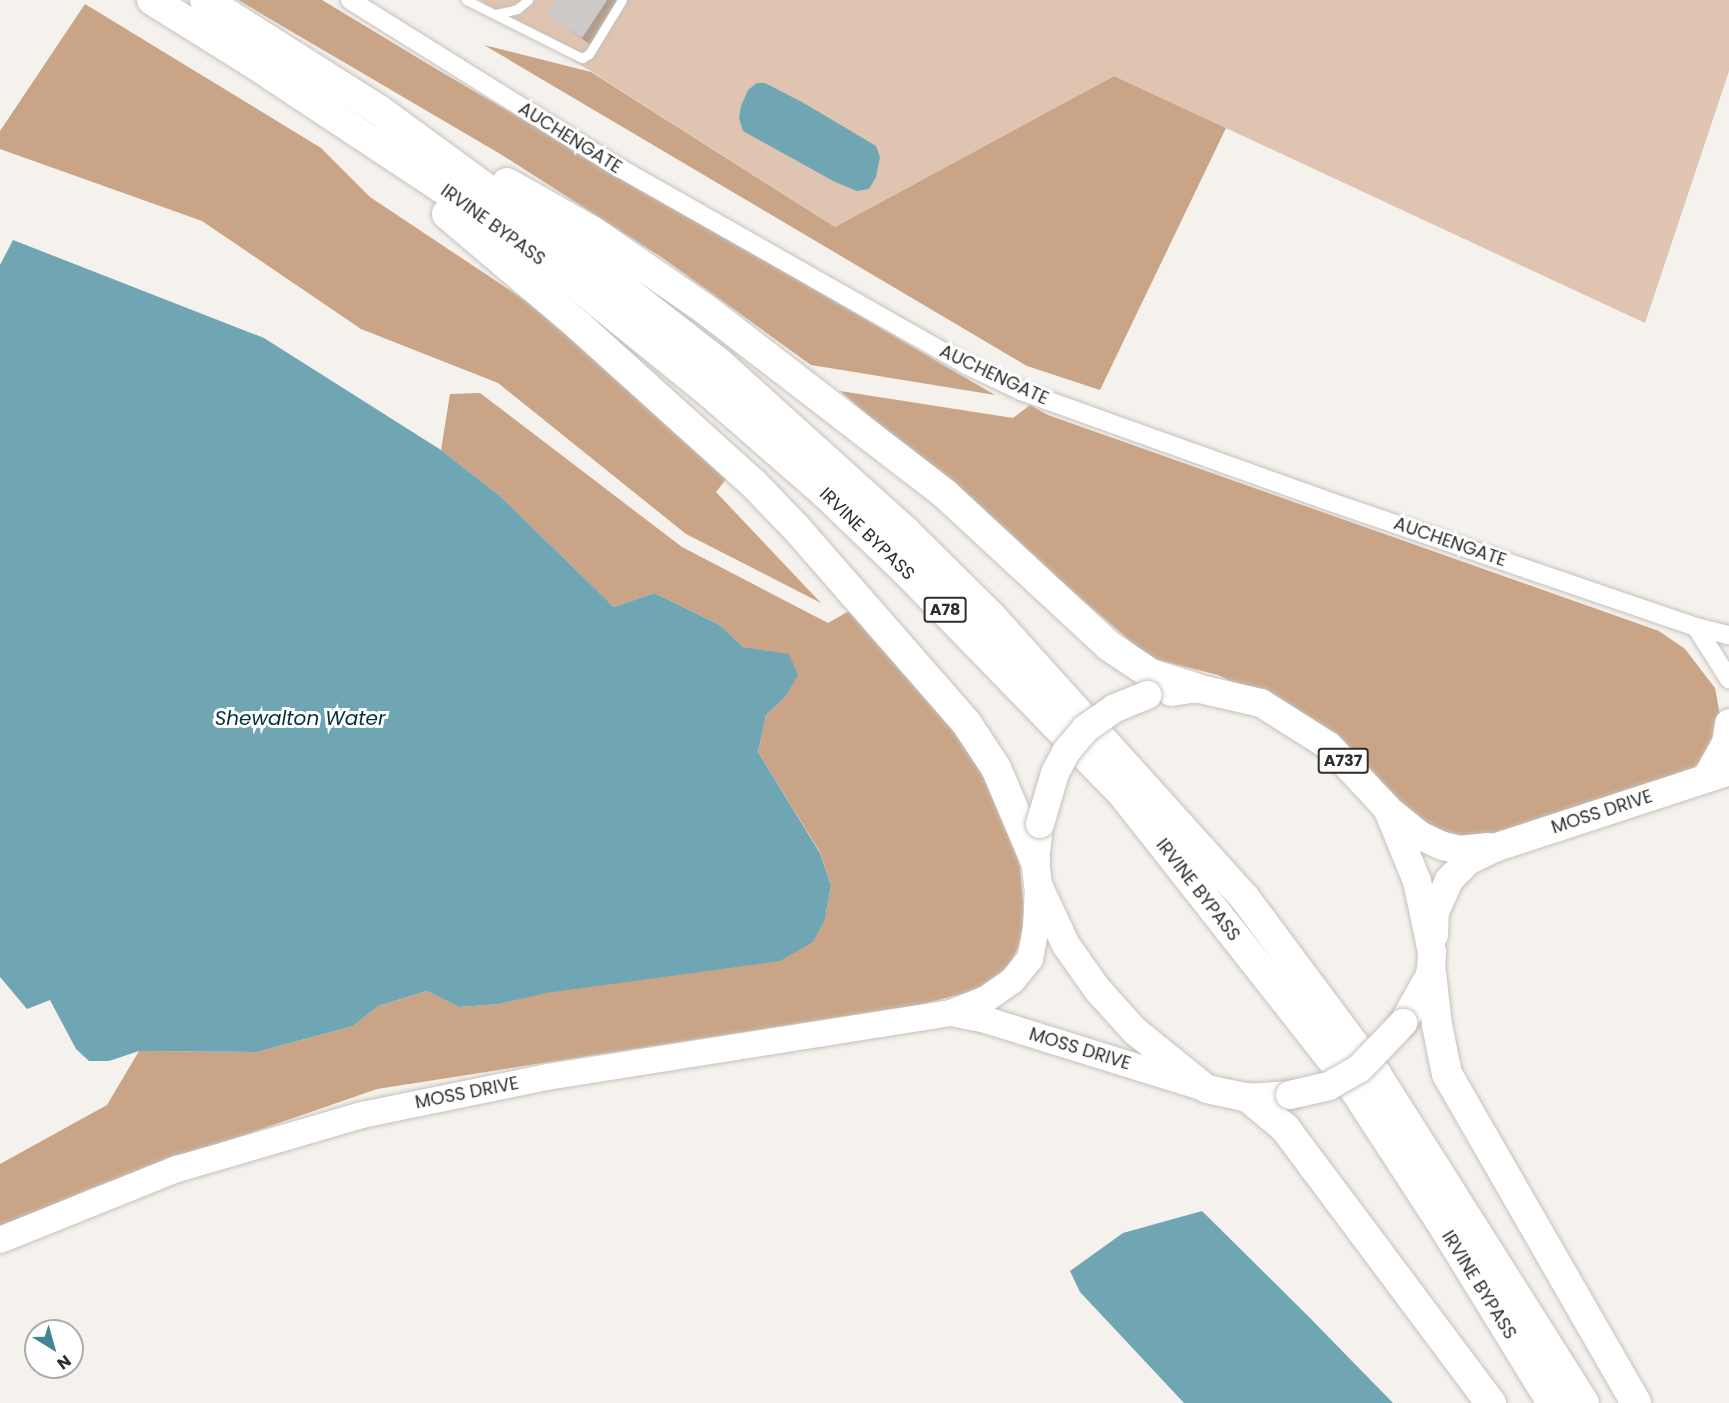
<!DOCTYPE html>
<html>
<head>
<meta charset="utf-8">
<style>
  body { margin:0 }
  #map { position:relative; width:1729px; height:1403px; overflow:hidden; background:#f5f1ed; font-family:Poppins,sans-serif }
  div>[style] { position:absolute }
  .green>* { inset:0; background:#dfc5b1 }
  .forest>* { inset:0; background:#c9a486 }
  .water>* { inset:0; background:#70a5b4 }
  .shadow>* { inset:0; background:#0003 }
  .building>* { inset:0; background:#cecac7 }
  .roads { filter:drop-shadow(0 0 2px #c5c1bd) drop-shadow(0 0 2px #c5c1bd) }
  .service>* { height:9px; margin:-4.5px; padding:0 4.5px; transform-origin:4.5px; border-radius:4.5px; background:#fff }
  .minor>* { height:18px; margin:-9px; padding:0 9px; transform-origin:9px; border-radius:9px; background:#fff }
  .secondary>* { height:26px; margin:-13px; padding:0 13px; transform-origin:13px; border-radius:13px; background:#fff }
  .primary>* { height:28px; margin:-14px; padding:0 14px; transform-origin:14px; border-radius:14px; background:#fff }
  .trunk>* { height:30px; margin:-15px; padding:0 15px; transform-origin:15px; border-radius:15px; background:#fff }
  .bridges { filter:drop-shadow(0 0 2px #c5c1bd) drop-shadow(0 0 2px #c5c1bd) }
  .primary-bridge>* { height:28px; margin:-14px; padding:0 14px; transform-origin:14px; border-radius:14px; background:#fff }
  span { translate:-50% -50%; white-space:nowrap; text-align:center; line-height:1.15; -webkit-text-stroke:6px #fff; paint-order:stroke }
  .shield-label span { padding:2px 4px; background:#fff; border:2px solid; border-radius:4px; -webkit-text-stroke-width:0 }
  .shield-label { font-size:16px; color:#2f2e2d; font-weight:700 }
  .street-label { font-size:18px; color:#2f2e2d }
  .water-label { font-size:20px; color:#00323e; font-style:italic }
  .north { position:absolute; left:24px; top:1319px; width:60px; height:60px; box-sizing:border-box; background:#fff; border:2px solid #acabab; border-radius:50%; rotate:143deg; font-size:16px; font-weight:700; line-height:24px; text-align:center; color:#2f2e2d }
  .north::after { content:''; display:block; margin:auto; width:21px; height:27px; background:#438496; clip-path:polygon(50% 0,100% 100%,50% 72%,0 100%) }
</style>
</head>
<body>
<div id="map">
  <div class="green">
    <div style="clip-path:polygon(479px 0,1729px 0,1729px 71px,1645px 323px,1114px 76px,835px 227px)"></div>
  </div>
  <div class="forest">
    <div style="clip-path:polygon(238px 0,322px 0,438px 70px,995px 395px,811px 365px,664px 259px,502px 155px)"></div>
    <div style="clip-path:polygon(85px 4px,321px 148px,370px 197px,535px 307px,727px 478px,716px 492px,821px 603px,686px 534px,498px 383px,361px 329px,202px 221px,0 149px,0 131px)"></div>
    <div style="clip-path:polygon(484px 45px,591px 72px,835px 227px,1114px 76px,1226px 128px,1100px 390px,1027px 366px)"></div>
    <div style="clip-path:polygon(840px 391px,1013px 418px,1030px 405px,1048px 415px,1659px 631px,1685px 649px,1715px 688px,1720px 715px,1709px 753px,1686px 775px,1492px 836px,1453px 836px,1421px 826px,1309px 718px,1218px 675px,1150px 658px)"></div>
    <div style="clip-path:polygon(480px 393px,682px 547px,828px 623px,849px 611px,966px 733px,996px 787px,1020px 866px,1024px 913px,1021px 942px,1007px 970px,981px 989px,923px 1004px,377px 1089px,89px 1189px,0 1229px,0 1164px,107px 1105px,139px 1051px,257px 1052px,353px 1026px,378px 1006px,427px 991px,459px 1007px,500px 1004px,825px 919px,831px 885px,820px 852px,758px 752px,766px 715px,785px 697px,789px 655px,743px 647px,720px 625px,654px 593px,614px 607px,500px 496px,441px 450px,450px 394px)"></div>
  </div>
  <div class="water">
    <div style="clip-path:polygon(757px 83px,765px 83px,802px 102px,876px 146px,880px 157px,876px 177px,869px 189px,857px 191px,835px 182px,743px 131px,739px 118px,741px 106px,748px 90px)"></div>
    <div style="clip-path:polygon(13px 240px,264px 338px,441px 450px,500px 496px,614px 607px,654px 593px,720px 625px,743px 647px,789px 654px,798px 675px,785px 697px,766px 715px,758px 752px,820px 853px,831px 885px,825px 919px,813px 942px,780px 961px,546px 993px,500px 1004px,459px 1007px,427px 991px,378px 1006px,353px 1026px,257px 1052px,139px 1051px,109px 1061px,89px 1061px,76px 1049px,50px 1000px,27px 1009px,0 977px,0 265px)"></div>
    <div style="clip-path:polygon(1202px 1211px,1308px 1316px,1393px 1403px,1184px 1403px,1080px 1292px,1070px 1271px,1123px 1233px)"></div>
  </div>
  <div class="shadow">
    <div style="clip-path:polygon(558px 0,621px 0,591px 45px,548px 15px)"></div>
  </div>
  <div class="building">
    <div style="clip-path:polygon(556px 0,607px 0,582px 38px,546px 15px)"></div>
  </div>
  <div class="roads">
    <div class="service">
      <div style="left:466px;top:0;width:130px;rotate:26.6deg"></div>
      <div style="left:582px;top:58px;width:8px;rotate:-30deg"></div>
      <div style="left:589px;top:54px;width:63px;rotate:-58.6deg"></div>
      <div style="left:496px;top:14px;width:22px;rotate:-13deg"></div>
      <div style="left:517px;top:9px;width:14px;rotate:-39deg"></div>
    </div>
    <div class="minor">
      <div style="left:350px;top:0;width:308px;rotate:32deg"></div>
      <div style="left:611px;top:163px;width:408px;rotate:29.6deg"></div>
      <div style="left:966px;top:365px;width:61px;rotate:25.3deg"></div>
      <div style="left:1021px;top:391px;width:326px;rotate:19.7deg"></div>
      <div style="left:1328px;top:501px;width:389px;rotate:18.9deg"></div>
      <div style="left:1696px;top:627px;width:34px;rotate:14deg"></div>
      <div style="left:1696px;top:627px;width:62px;rotate:57.6deg"></div>
    </div>
    <div class="secondary">
      <div style="left:951px;top:1013px;width:36px;rotate:11deg"></div>
      <div style="left:986px;top:1020px;width:225px;rotate:17.3deg"></div>
      <div style="left:0;top:1240px;width:191px;rotate:-21.9deg"></div>
      <div style="left:177px;top:1169px;width:193px;rotate:-16.3deg"></div>
      <div style="left:362px;top:1115px;width:189px;rotate:-11.6deg"></div>
      <div style="left:547px;top:1077px;width:409px;rotate:-9deg"></div>
      <div style="left:951px;top:1013px;width:38px;rotate:-22deg"></div>
      <div style="left:986px;top:999px;width:32px;rotate:-35deg"></div>
      <div style="left:1012px;top:981px;width:28px;rotate:-51deg"></div>
      <div style="left:1030px;top:959px;width:32px;rotate:-79deg"></div>
      <div style="left:1036px;top:928px;width:43px;rotate:-87.3deg"></div>
    </div>
    <div class="primary">
      <div style="left:1171px;top:692px;width:25px;rotate:-9deg"></div>
      <div style="left:1196px;top:688px;width:67px;rotate:13deg"></div>
      <div style="left:1261px;top:703px;width:80px;rotate:32.3deg"></div>
      <div style="left:1329px;top:746px;width:85px;rotate:46.9deg"></div>
      <div style="left:1387px;top:808px;width:79px;rotate:67.7deg"></div>
      <div style="left:1417px;top:881px;width:73px;rotate:78.1deg"></div>
      <div style="left:1432px;top:952px;width:21px;rotate:93deg"></div>
      <div style="left:1431px;top:973px;width:57px;rotate:119.2deg"></div>
      <div style="left:1707px;top:777px;width:39px;rotate:-61deg"></div>
      <div style="left:1726px;top:743px;width:20px;rotate:-81deg"></div>
      <div style="left:1391px;top:812px;width:36px;rotate:39deg"></div>
      <div style="left:1419px;top:835px;width:26px;rotate:25deg"></div>
      <div style="left:1443px;top:846px;width:17px;rotate:13deg"></div>
      <div style="left:1460px;top:850px;width:29px;rotate:-6deg"></div>
      <div style="left:1038px;top:835px;width:25px;rotate:97deg"></div>
      <div style="left:1035px;top:860px;width:25px;rotate:83deg"></div>
      <div style="left:1038px;top:885px;width:66px;rotate:65deg"></div>
      <div style="left:1066px;top:945px;width:54px;rotate:54.8deg"></div>
      <div style="left:1097px;top:989px;width:57px;rotate:47.9deg"></div>
      <div style="left:1135px;top:1031px;width:92px;rotate:38.9deg"></div>
      <div style="left:1207px;top:1089px;width:43px;rotate:12.1deg"></div>
      <div style="left:1249px;top:1098px;width:41px;rotate:-4.2deg"></div>
      <div style="left:1434px;top:935px;width:23px;rotate:-88deg"></div>
      <div style="left:1435px;top:912px;width:35px;rotate:-66deg"></div>
      <div style="left:1449px;top:880px;width:27px;rotate:-45deg"></div>
      <div style="left:1468px;top:861px;width:32px;rotate:-26deg"></div>
      <div style="left:1497px;top:847px;width:244px;rotate:-18.1deg"></div>
    </div>
    <div class="trunk">
      <div style="left:152px;top:0;width:115px;rotate:31.9deg"></div>
      <div style="left:250px;top:61px;width:252px;rotate:33.5deg"></div>
      <div style="left:460px;top:200px;width:152px;rotate:36.2deg"></div>
      <div style="left:583px;top:290px;width:162px;rotate:39deg"></div>
      <div style="left:709px;top:392px;width:155px;rotate:41.1deg"></div>
      <div style="left:826px;top:494px;width:111px;rotate:43.9deg"></div>
      <div style="left:906px;top:571px;width:310px;rotate:45.8deg"></div>
      <div style="left:1122px;top:793px;width:370px;rotate:51.8deg"></div>
      <div style="left:1351px;top:1084px;width:161px;rotate:56.9deg"></div>
      <div style="left:1439px;top:1219px;width:216px;rotate:58.4deg"></div>
      <div style="left:205px;top:0;width:206px;rotate:32.3deg"></div>
      <div style="left:379px;top:110px;width:308px;rotate:36.2deg"></div>
      <div style="left:628px;top:292px;width:117px;rotate:38deg"></div>
      <div style="left:720px;top:364px;width:249px;rotate:42.1deg"></div>
      <div style="left:905px;top:531px;width:118px;rotate:44.7deg"></div>
      <div style="left:989px;top:614px;width:381px;rotate:48deg"></div>
      <div style="left:1244px;top:897px;width:221px;rotate:53.3deg"></div>
      <div style="left:1376px;top:1074px;width:389px;rotate:57.7deg"></div>
      <div style="left:507px;top:183px;width:98px;rotate:29.5deg"></div>
      <div style="left:592px;top:231px;width:137px;rotate:34.6deg"></div>
      <div style="left:705px;top:309px;width:303px;rotate:37.6deg"></div>
      <div style="left:945px;top:494px;width:224px;rotate:42.8deg"></div>
      <div style="left:1109px;top:646px;width:50px;rotate:33.7deg"></div>
      <div style="left:1151px;top:674px;width:47px;rotate:17.3deg"></div>
      <div style="left:447px;top:214px;width:173px;rotate:40.3deg"></div>
      <div style="left:579px;top:326px;width:234px;rotate:42.1deg"></div>
      <div style="left:753px;top:483px;width:65px;rotate:46.2deg"></div>
      <div style="left:798px;top:530px;width:257px;rotate:48.9deg"></div>
      <div style="left:967px;top:724px;width:53px;rotate:56.6deg"></div>
      <div style="left:996px;top:768px;width:100px;rotate:67deg"></div>
      <div style="left:1431px;top:973px;width:52px;rotate:83.4deg"></div>
      <div style="left:1437px;top:1025px;width:50px;rotate:78.5deg"></div>
      <div style="left:1447px;top:1074px;width:379px;rotate:60.1deg"></div>
      <div style="left:1249px;top:1098px;width:47px;rotate:39.8deg"></div>
      <div style="left:1285px;top:1128px;width:344px;rotate:53.2deg"></div>
    </div>
  </div>
  <div class="bridges">
    <div class="primary-bridge">
      <div style="left:1040px;top:824px;width:53px;rotate:-73.6deg"></div>
      <div style="left:1055px;top:773px;width:24px;rotate:-62deg"></div>
      <div style="left:1066px;top:752px;width:30px;rotate:-50deg"></div>
      <div style="left:1085px;top:729px;width:37px;rotate:-35deg"></div>
      <div style="left:1115px;top:708px;width:35px;rotate:-22deg"></div>
      <div style="left:1290px;top:1095px;width:40px;rotate:-13deg"></div>
      <div style="left:1329px;top:1086px;width:34px;rotate:-30deg"></div>
      <div style="left:1359px;top:1069px;width:64px;rotate:-46.3deg"></div>
    </div>
  </div>
  <div class="shield-label">
    <span style="left:945px;top:610px">A78</span>
    <span style="left:1343px;top:761px">A737</span>
  </div>
  <div class="street-label">
    <span style="left:570px;top:138px;rotate:32deg">AUCHENGATE</span>
    <span style="left:493px;top:225px;rotate:36deg">IRVINE BYPASS</span>
    <span style="left:994px;top:375px;rotate:25deg">AUCHENGATE</span>
    <span style="left:867px;top:534px;rotate:44deg">IRVINE BYPASS</span>
    <span style="left:1450px;top:542px;rotate:19deg">AUCHENGATE</span>
    <span style="left:1602px;top:812px;rotate:-18deg">MOSS DRIVE</span>
    <span style="left:1198px;top:890px;rotate:52deg">IRVINE BYPASS</span>
    <span style="left:1080px;top:1049px;rotate:17deg">MOSS DRIVE</span>
    <span style="left:467px;top:1093px;rotate:-11deg">MOSS DRIVE</span>
    <span style="left:1479px;top:1285px;rotate:58deg">IRVINE BYPASS</span>
  </div>
  <div class="water-label">
    <span style="left:300px;top:718px">Shewalton Water</span>
  </div>
  <div class="north">N</div>
</div>
</body>
</html>
